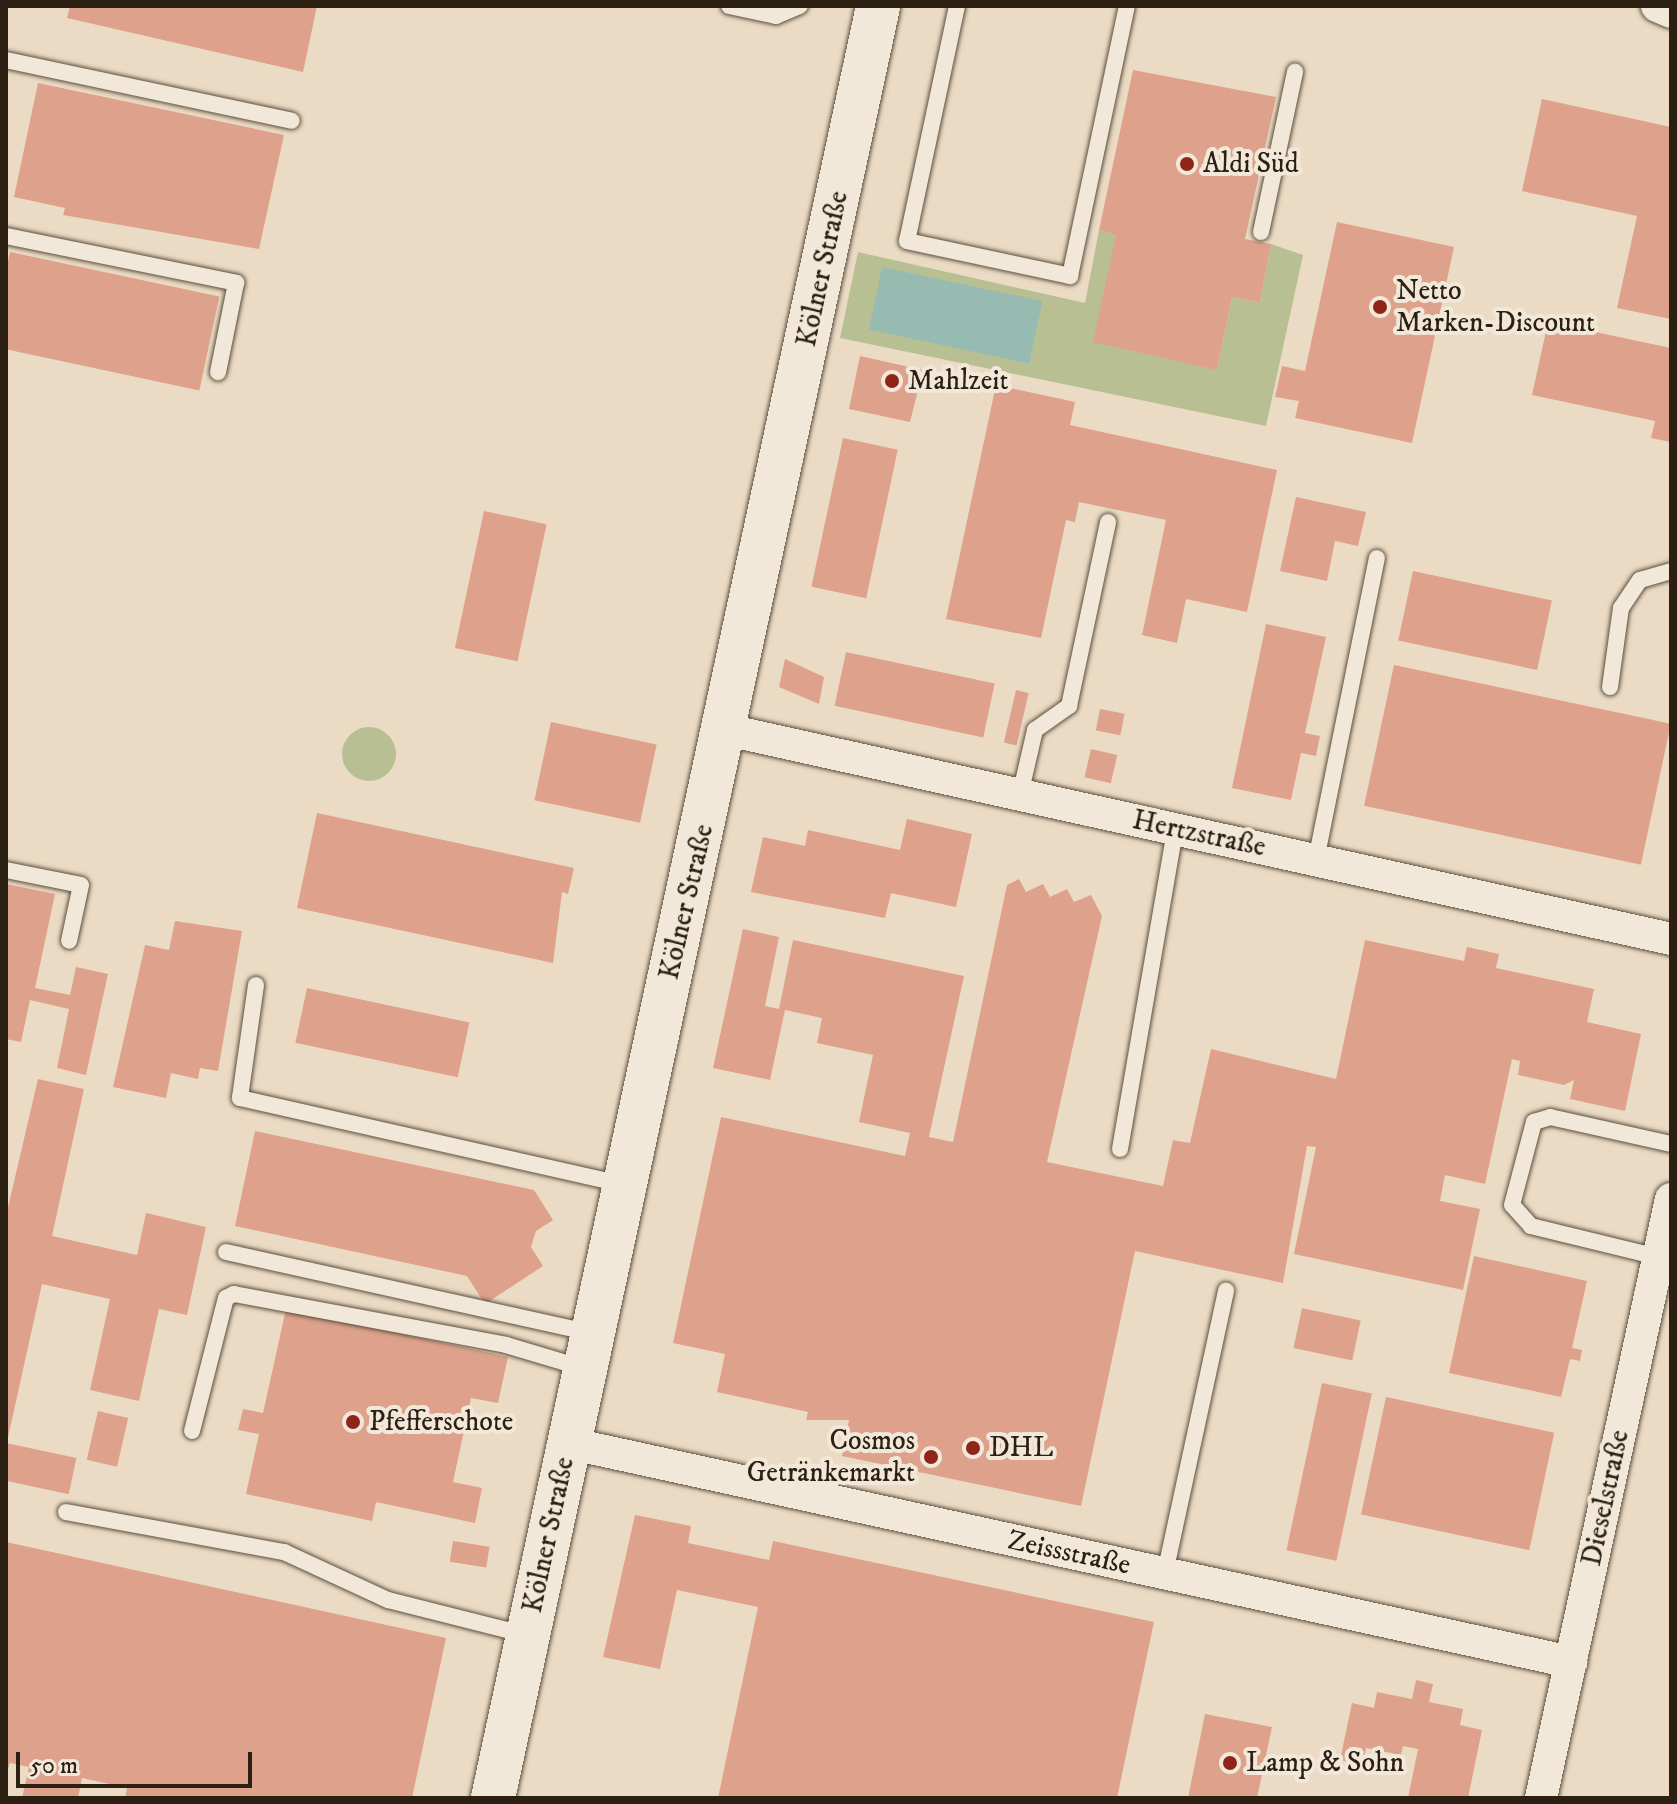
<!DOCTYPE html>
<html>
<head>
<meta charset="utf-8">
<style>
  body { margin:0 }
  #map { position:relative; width:1677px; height:1804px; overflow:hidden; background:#ebdbc4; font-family:"IM FELL DW Pica",serif }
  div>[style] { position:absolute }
  .green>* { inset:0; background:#b8c093 }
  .round { border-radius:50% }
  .water>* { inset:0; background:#98bbb1; transform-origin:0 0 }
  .building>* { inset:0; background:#dea28c; transform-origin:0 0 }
  .roads { filter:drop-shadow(0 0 2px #5c4f3e) drop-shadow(0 0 2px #5c4f3e) }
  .lane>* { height:16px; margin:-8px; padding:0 8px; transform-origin:8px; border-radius:8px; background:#f2e8d9 }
  .street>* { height:32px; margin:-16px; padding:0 16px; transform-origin:16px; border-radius:16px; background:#f2e8d9 }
  .secondary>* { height:44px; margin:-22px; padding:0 22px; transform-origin:22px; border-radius:22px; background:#f2e8d9 }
  .dots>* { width:22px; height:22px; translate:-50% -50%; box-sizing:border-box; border:4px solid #f2e8d9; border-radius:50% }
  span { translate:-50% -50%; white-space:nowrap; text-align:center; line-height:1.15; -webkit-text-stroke:8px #f2e8d9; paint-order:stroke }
  .poi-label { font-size:28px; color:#2c2012 }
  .left { translate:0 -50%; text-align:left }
  .right { translate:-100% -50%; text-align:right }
  .street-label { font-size:28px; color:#2c2012 }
  .frame { position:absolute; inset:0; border:8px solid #2c2012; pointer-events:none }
  .scale { position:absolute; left:16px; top:1752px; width:236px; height:36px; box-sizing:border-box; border:4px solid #2c2012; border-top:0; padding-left:10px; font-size:24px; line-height:28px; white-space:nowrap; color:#2c2012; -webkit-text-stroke:6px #f2e8d9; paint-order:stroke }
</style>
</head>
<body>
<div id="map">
  <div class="green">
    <div style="clip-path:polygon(1099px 230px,1116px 235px,1217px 370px,1232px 297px,1260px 303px,1271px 244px,1303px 255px,1266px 426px,840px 338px,858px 252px,1085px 303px)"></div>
    <div class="round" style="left:342px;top:727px;width:54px;height:54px"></div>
  </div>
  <div class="water">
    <div style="left:882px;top:267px;width:164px;height:64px;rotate:12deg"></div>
  </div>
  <div class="building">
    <div style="clip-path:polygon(70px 6px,317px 6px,303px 72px,67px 18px)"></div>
    <div style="clip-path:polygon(1133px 70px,1276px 97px,1245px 239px,1271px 244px,1260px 303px,1232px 297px,1217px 370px,1093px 342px,1116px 235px,1099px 230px)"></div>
    <div style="clip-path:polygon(38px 83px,284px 135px,259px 249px,63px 215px,65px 208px,14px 197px)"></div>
    <div style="clip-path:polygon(1542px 99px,1671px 127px,1671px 319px,1617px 308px,1637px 216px,1522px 191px)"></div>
    <div style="clip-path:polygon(1337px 222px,1454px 247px,1412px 443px,1295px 418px,1299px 401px,1275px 397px,1282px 366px,1305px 371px)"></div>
    <div style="left:10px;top:252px;width:214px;height:96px;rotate:12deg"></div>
    <div style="clip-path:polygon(1548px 322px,1671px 348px,1671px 442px,1651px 438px,1655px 421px,1532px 395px)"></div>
    <div style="clip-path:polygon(860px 356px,932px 372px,928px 392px,918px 390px,910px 422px,849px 409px)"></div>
    <div style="clip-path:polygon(996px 385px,1075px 402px,1070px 425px,1277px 470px,1247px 612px,1186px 599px,1177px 643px,1142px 635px,1166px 520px,1079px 502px,1075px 522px,1066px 520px,1041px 638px,946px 619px)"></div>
    <div style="left:843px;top:438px;width:56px;height:152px;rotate:12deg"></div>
    <div style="clip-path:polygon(1296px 497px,1366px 512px,1358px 546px,1335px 541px,1327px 581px,1280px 571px)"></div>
    <div style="left:484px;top:511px;width:64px;height:140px;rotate:12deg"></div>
    <div style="left:1413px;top:571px;width:142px;height:71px;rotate:12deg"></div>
    <div style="clip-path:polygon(1266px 624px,1326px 637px,1305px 733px,1320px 736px,1316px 756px,1301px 753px,1291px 800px,1232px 788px)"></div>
    <div style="left:846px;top:652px;width:152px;height:55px;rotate:12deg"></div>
    <div style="clip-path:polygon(785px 659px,824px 677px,819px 704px,779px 687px)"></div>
    <div style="left:1394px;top:665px;width:283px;height:144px;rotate:12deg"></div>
    <div style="left:1016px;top:690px;width:13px;height:54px;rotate:13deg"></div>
    <div style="left:1100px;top:709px;width:25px;height:22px;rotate:11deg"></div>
    <div style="left:551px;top:722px;width:108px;height:80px;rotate:12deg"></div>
    <div style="left:1091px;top:749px;width:27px;height:29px;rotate:13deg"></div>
    <div style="clip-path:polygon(317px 813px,574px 868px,568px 894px,562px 892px,553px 963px,297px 908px)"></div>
    <div style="clip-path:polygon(907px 819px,972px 834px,956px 907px,891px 893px,885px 918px,751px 892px,763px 837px,805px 846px,808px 830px,900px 850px)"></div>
    <div style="clip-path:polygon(1019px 879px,1026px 892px,1043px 884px,1050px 897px,1067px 889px,1074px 902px,1091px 895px,1102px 916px,1047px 1162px,1163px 1186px,1173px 1140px,1190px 1143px,1211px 1049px,1336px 1079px,1365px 940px,1464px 961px,1467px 947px,1499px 954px,1496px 968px,1594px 989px,1587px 1022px,1641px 1034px,1625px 1111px,1570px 1099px,1574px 1080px,1564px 1085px,1518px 1075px,1520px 1061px,1512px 1059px,1485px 1184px,1445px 1175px,1440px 1201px,1480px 1209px,1463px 1290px,1294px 1254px,1316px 1147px,1307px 1146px,1283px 1283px,1135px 1251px,1081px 1506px,842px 1456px,849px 1420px,806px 1420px,808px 1412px,717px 1392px,725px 1354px,673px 1343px,721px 1117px,905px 1156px,910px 1133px,859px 1122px,873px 1055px,817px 1043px,822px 1018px,785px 1010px,770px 1080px,713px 1068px,743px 929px,779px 937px,765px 1006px,779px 1009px,793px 940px,964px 976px,929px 1137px,953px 1142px,1007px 885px)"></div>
    <div style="clip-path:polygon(6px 884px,55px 894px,35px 988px,70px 995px,76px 967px,108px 974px,86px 1075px,57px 1068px,69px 1009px,30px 1000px,21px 1042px,6px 1039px)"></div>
    <div style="clip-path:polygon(175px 921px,242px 931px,218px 1071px,200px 1068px,198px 1079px,171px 1073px,166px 1098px,113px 1087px,145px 945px,169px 950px)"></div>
    <div style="left:307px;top:988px;width:166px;height:56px;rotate:12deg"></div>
    <div style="clip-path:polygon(38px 1079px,84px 1089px,52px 1236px,137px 1255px,146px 1213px,206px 1227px,187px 1315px,159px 1309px,139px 1401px,90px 1390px,110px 1299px,42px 1284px,7px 1442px,6px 1216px)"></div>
    <div style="clip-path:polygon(255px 1131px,534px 1190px,553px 1220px,536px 1231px,531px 1247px,543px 1266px,485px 1304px,467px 1276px,235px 1226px)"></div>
    <div style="clip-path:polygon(1474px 1256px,1587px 1281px,1572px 1348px,1582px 1350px,1580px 1361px,1570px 1359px,1561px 1397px,1449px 1373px)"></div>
    <div style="left:1302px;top:1308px;width:60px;height:41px;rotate:12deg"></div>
    <div style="clip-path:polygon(286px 1309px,508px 1357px,498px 1403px,471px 1398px,453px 1482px,482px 1488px,475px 1523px,376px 1502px,372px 1521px,246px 1494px,259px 1434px,238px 1430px,243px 1409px,263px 1413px)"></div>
    <div style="left:1322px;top:1383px;width:51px;height:171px;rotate:12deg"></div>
    <div style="left:1386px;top:1397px;width:172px;height:120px;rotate:12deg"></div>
    <div style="left:98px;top:1411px;width:31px;height:50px;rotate:13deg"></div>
    <div style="left:6px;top:1443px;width:72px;height:37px;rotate:12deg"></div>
    <div style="clip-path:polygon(635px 1515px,691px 1526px,688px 1543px,769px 1560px,773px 1541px,1154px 1622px,1117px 1798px,718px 1798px,758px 1607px,677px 1590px,660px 1669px,603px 1657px)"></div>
    <div style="left:453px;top:1541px;width:37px;height:21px;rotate:9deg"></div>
    <div style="clip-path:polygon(6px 1542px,446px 1638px,412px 1798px,125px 1798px,127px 1788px,82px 1778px,78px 1798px,22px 1798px,29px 1767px,10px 1763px,6px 1775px)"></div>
    <div style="clip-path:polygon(1416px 1680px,1433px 1684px,1429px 1702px,1463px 1709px,1460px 1725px,1482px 1730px,1468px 1798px,1408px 1798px,1418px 1749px,1403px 1746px,1401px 1755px,1366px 1748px,1363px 1765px,1340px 1760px,1352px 1703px,1374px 1708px,1377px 1692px,1412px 1699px)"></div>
    <div style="clip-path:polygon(1205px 1714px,1272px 1727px,1257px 1798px,1188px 1798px)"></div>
  </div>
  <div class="roads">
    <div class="lane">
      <div style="left:729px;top:6px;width:48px;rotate:12deg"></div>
      <div style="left:776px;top:16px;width:26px;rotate:-23deg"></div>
      <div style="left:957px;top:6px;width:240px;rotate:102deg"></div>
      <div style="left:907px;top:241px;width:167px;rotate:12.1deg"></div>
      <div style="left:1070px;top:276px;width:276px;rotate:-78.1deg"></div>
      <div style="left:6px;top:60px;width:292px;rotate:12deg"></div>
      <div style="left:1261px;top:232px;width:164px;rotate:-78deg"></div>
      <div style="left:6px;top:236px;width:235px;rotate:11.5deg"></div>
      <div style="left:236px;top:283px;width:91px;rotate:101.4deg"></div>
      <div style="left:1610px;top:687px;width:80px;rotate:-82.1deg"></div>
      <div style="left:1621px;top:608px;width:34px;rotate:-56deg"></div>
      <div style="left:1640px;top:580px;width:32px;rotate:-16deg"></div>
      <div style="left:1020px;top:795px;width:67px;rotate:-77deg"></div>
      <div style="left:1035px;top:730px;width:42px;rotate:-35.2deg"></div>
      <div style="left:1069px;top:706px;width:188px;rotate:-78deg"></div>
      <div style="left:1316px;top:860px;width:308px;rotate:-78.6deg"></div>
      <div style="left:6px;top:870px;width:76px;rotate:11.3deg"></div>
      <div style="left:81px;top:885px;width:57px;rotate:102.1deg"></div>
      <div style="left:256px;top:985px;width:114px;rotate:98.1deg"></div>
      <div style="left:240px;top:1098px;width:392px;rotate:12.7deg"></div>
      <div style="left:1120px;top:1149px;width:325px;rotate:-80.2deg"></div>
      <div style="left:226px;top:1252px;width:374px;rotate:12.5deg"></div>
      <div style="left:1658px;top:1257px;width:131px;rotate:-166.3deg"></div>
      <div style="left:1531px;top:1226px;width:28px;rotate:-132deg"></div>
      <div style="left:1512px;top:1205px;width:86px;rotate:-75.2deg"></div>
      <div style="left:1534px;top:1122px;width:17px;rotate:-17deg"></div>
      <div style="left:1550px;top:1117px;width:124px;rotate:12.6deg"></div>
      <div style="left:192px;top:1431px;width:137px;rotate:-75.7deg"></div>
      <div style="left:226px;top:1298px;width:9px;rotate:-27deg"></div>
      <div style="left:234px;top:1294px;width:277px;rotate:10.6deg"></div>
      <div style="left:506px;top:1345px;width:80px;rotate:16.6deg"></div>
      <div style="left:66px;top:1512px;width:222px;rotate:10.4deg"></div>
      <div style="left:284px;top:1552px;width:115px;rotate:24.8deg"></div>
      <div style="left:388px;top:1600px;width:142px;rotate:14.2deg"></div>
      <div style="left:1165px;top:1573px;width:289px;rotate:-77.8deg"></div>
    </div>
    <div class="street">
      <div style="left:1657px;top:6px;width:15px;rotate:23deg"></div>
      <div style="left:727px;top:730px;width:967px;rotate:12.48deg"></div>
      <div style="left:568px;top:1443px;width:1027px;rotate:12.32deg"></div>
      <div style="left:1541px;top:1798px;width:613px;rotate:-77.76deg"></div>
    </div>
    <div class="secondary">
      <div style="left:493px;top:1798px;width:1833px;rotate:-77.87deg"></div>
    </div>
  </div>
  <div class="dots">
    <div style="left:1187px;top:164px;background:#8f2418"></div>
    <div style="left:1380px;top:307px;background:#8f2418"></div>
    <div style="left:892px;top:381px;background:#8f2418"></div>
    <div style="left:353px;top:1422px;background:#8f2418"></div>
    <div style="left:973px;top:1448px;background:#8f2418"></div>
    <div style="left:931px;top:1457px;background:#8f2418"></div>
    <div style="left:1230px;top:1763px;background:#8f2418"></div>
  </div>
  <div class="poi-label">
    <span class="left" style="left:1203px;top:164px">Aldi Süd</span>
    <span class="left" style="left:1396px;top:307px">Netto<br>Marken-Discount</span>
    <span class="left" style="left:908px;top:381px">Mahlzeit</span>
    <span class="left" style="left:369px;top:1422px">Pfefferschote</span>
    <span class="right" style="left:915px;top:1457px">Cosmos<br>Getränkemarkt</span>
    <span class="left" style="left:989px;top:1448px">DHL</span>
    <span class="left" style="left:1246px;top:1763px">Lamp &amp; Sohn</span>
  </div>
  <div class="street-label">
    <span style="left:823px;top:269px;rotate:-78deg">Kölner Straße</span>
    <span style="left:1199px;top:834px;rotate:12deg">Hertzstraße</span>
    <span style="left:687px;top:902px;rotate:-77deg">Kölner Straße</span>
    <span style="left:1606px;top:1498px;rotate:-78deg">Dieselstraße</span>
    <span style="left:549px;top:1535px;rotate:-78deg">Kölner Straße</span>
    <span style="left:1069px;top:1553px;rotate:12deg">Zeissstraße</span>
  </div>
  <div class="frame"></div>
  <div class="scale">50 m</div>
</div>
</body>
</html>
